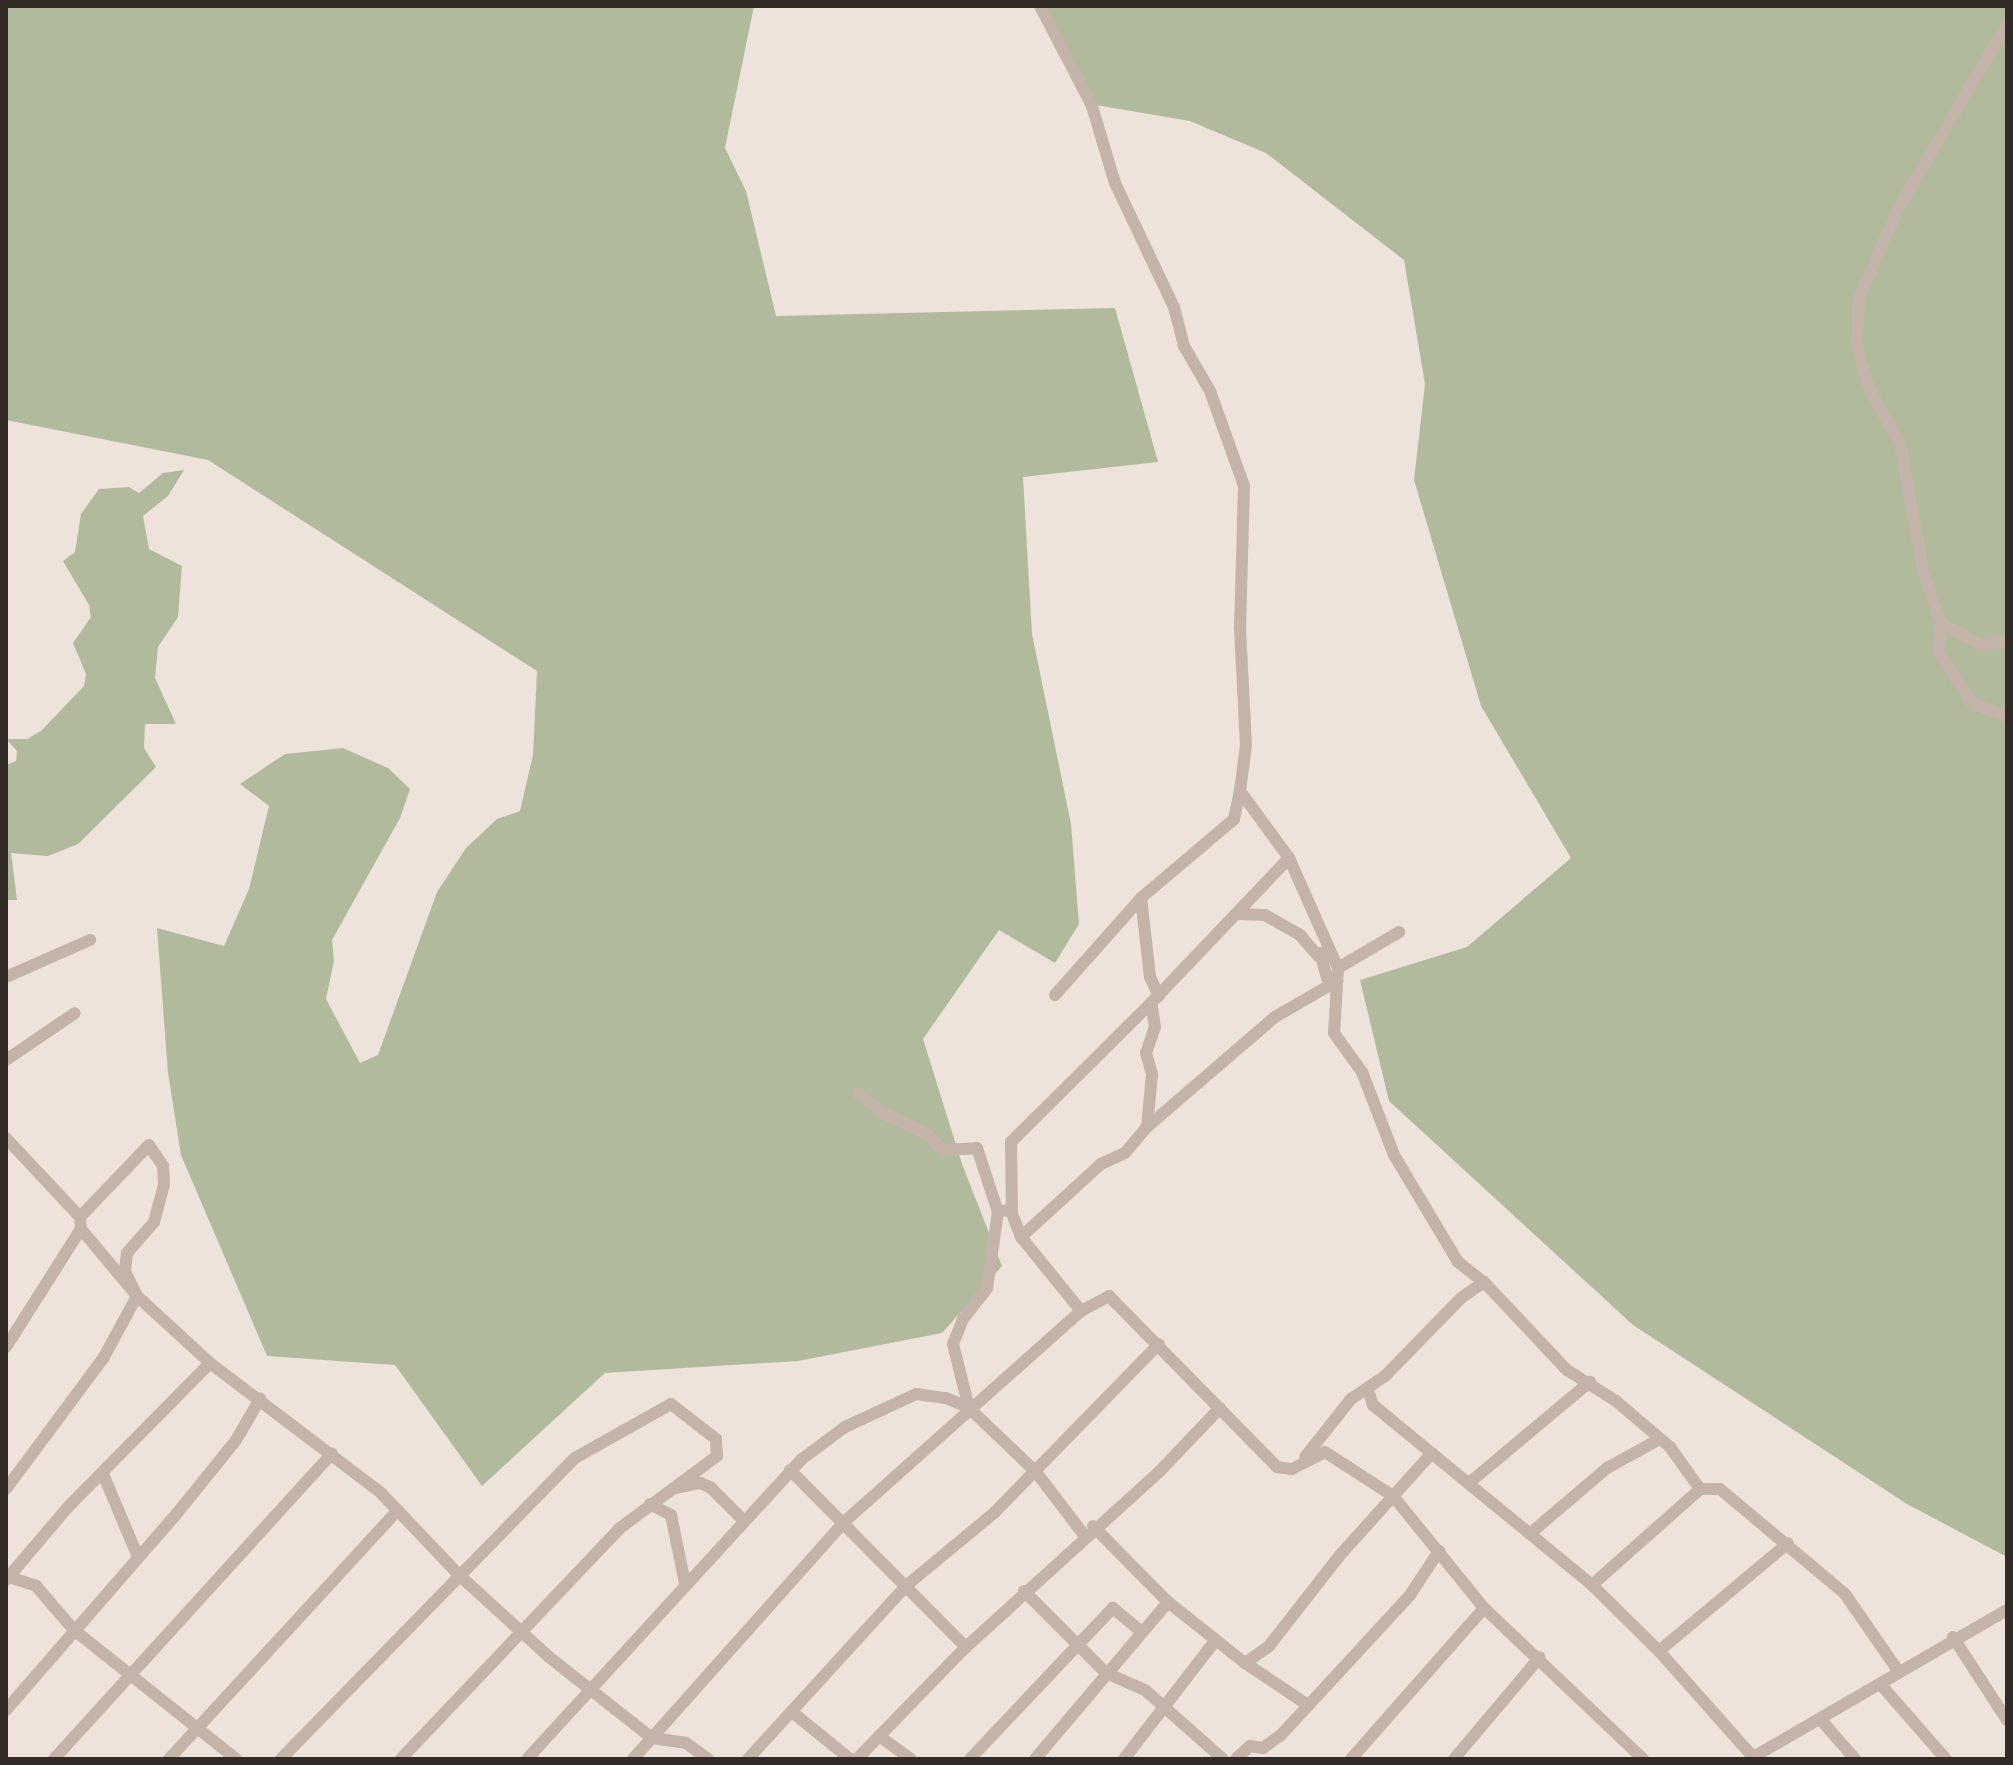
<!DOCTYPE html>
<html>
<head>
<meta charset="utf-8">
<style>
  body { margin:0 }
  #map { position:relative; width:2013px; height:1765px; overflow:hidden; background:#eee3da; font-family:"Fira Sans",sans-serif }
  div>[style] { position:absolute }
  .green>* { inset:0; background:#b2ba9d }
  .minor>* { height:12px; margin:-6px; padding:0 6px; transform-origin:6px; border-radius:6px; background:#c4b3a8 }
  span { translate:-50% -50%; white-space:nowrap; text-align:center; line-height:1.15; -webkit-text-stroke:7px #f6eee6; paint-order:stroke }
  .frame { position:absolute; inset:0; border:8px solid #322a27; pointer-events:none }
</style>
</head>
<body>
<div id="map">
  <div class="green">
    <div style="clip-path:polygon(6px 6px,754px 6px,725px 148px,746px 191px,776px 316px,1115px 308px,1158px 462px,1023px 477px,1032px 634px,1071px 824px,1079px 924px,1055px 963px,999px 930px,923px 1039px,962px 1164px,1002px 1266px,942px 1333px,798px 1361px,605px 1373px,482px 1486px,395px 1365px,267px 1356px,181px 1155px,168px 1073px,157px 928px,224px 946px,249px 889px,269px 806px,240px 784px,285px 754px,343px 748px,388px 768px,410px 789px,400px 818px,332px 940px,334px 961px,326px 999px,360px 1063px,378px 1055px,437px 892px,466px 848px,497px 819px,520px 811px,533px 755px,537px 671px,208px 460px,6px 420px)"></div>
    <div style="clip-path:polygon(1046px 6px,2007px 6px,2007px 1557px,1907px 1504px,1633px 1325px,1389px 1101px,1360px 980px,1467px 947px,1571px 858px,1481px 706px,1414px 480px,1425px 384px,1404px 260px,1266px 153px,1190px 121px,1096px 105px)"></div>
    <div style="clip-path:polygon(184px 470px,168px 496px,143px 516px,149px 549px,182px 566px,178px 617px,158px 647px,155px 678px,176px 724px,145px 724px,144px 748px,156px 767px,78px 844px,48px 856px,11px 853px,17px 900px,6px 900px,6px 765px,16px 761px,17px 751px,6px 739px,27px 739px,41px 731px,84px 686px,86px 674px,73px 643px,91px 617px,89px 605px,63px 561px,75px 552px,81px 514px,99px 489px,129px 487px,139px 493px,163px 473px)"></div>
  </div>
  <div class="minor">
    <div style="left:1040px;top:6px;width:113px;rotate:62.5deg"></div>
    <div style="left:1092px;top:106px;width:80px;rotate:73.4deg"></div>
    <div style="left:1115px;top:183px;width:137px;rotate:64.6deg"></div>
    <div style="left:1174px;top:307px;width:40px;rotate:75.6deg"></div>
    <div style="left:1184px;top:346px;width:52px;rotate:60deg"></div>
    <div style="left:1210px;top:391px;width:101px;rotate:70.3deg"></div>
    <div style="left:1244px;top:486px;width:142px;rotate:91.6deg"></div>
    <div style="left:1240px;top:628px;width:117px;rotate:87.1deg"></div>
    <div style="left:1246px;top:745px;width:46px;rotate:97.4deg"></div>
    <div style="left:1240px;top:791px;width:83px;rotate:53.8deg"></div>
    <div style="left:1289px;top:858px;width:120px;rotate:66deg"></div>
    <div style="left:1338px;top:968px;width:65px;rotate:93.5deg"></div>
    <div style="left:1334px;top:1033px;width:48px;rotate:54.3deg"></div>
    <div style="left:1362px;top:1072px;width:89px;rotate:68.9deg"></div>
    <div style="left:1394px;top:1155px;width:125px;rotate:59.1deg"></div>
    <div style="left:1458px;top:1262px;width:33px;rotate:38deg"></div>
    <div style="left:1484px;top:1282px;width:121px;rotate:46.7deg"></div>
    <div style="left:1567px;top:1370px;width:58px;rotate:32.3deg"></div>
    <div style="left:1616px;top:1401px;width:71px;rotate:40.4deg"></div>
    <div style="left:1670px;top:1447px;width:52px;rotate:54.5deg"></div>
    <div style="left:1700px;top:1489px;width:20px"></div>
    <div style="left:1720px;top:1489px;width:163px;rotate:40deg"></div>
    <div style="left:1845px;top:1594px;width:95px;rotate:55.3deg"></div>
    <div style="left:2007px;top:24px;width:217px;rotate:120.5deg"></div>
    <div style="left:1897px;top:211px;width:95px;rotate:113.6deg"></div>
    <div style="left:1859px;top:298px;width:47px;rotate:92.4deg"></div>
    <div style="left:1857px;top:345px;width:46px;rotate:74.7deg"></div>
    <div style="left:1869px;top:389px;width:62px;rotate:60.1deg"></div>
    <div style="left:1900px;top:443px;width:129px;rotate:79.7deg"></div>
    <div style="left:1923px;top:570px;width:56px;rotate:71.2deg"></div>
    <div style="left:1941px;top:623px;width:46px;rotate:28.8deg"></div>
    <div style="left:1981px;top:645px;width:26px;rotate:-9deg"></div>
    <div style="left:1941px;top:623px;width:28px;rotate:96deg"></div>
    <div style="left:1938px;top:651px;width:62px;rotate:56.8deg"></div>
    <div style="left:1972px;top:703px;width:38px;rotate:22deg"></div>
    <div style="left:1141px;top:898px;width:80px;rotate:83.5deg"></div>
    <div style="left:1150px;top:977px;width:21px;rotate:65deg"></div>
    <div style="left:1236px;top:914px;width:29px;rotate:2deg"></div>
    <div style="left:1265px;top:915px;width:40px;rotate:29.7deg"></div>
    <div style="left:1300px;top:935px;width:29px;rotate:49deg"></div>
    <div style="left:1320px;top:953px;width:33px;rotate:74deg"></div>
    <div style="left:1338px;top:968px;width:71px;rotate:-30.5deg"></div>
    <div style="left:6px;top:977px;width:92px;rotate:-23.8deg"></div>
    <div style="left:1055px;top:995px;width:130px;rotate:-48.4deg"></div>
    <div style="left:1141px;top:898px;width:122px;rotate:-40.3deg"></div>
    <div style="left:1234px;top:819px;width:29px;rotate:-78deg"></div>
    <div style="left:6px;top:1060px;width:83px;rotate:-34.3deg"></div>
    <div style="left:858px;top:1093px;width:34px;rotate:38deg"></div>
    <div style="left:885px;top:1114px;width:47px;rotate:25.5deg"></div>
    <div style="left:927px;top:1134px;width:23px;rotate:45deg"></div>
    <div style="left:943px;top:1150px;width:34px;rotate:-3deg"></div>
    <div style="left:977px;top:1148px;width:67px;rotate:71.8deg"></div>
    <div style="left:998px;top:1212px;width:14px;rotate:-12deg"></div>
    <div style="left:1147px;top:1127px;width:53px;rotate:-84.6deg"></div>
    <div style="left:1152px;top:1074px;width:22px;rotate:-106deg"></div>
    <div style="left:1146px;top:1053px;width:28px;rotate:-71deg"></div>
    <div style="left:1155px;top:1027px;width:24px;rotate:-99deg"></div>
    <div style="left:1151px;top:1003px;width:200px;rotate:-46.4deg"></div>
    <div style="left:6px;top:1138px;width:108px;rotate:46.9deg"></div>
    <div style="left:80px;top:1217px;width:12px;rotate:85deg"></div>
    <div style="left:81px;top:1229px;width:87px;rotate:50.1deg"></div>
    <div style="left:137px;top:1296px;width:99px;rotate:42.5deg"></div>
    <div style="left:210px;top:1363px;width:215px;rotate:37.2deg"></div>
    <div style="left:381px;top:1493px;width:113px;rotate:46.4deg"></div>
    <div style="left:459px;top:1575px;width:122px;rotate:42.3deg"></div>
    <div style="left:549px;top:1657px;width:131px;rotate:38.2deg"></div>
    <div style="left:652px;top:1738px;width:34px;rotate:8deg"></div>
    <div style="left:686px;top:1743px;width:27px;rotate:36deg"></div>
    <div style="left:1021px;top:1237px;width:25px;rotate:-111deg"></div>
    <div style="left:1012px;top:1214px;width:72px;rotate:-90.8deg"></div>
    <div style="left:1011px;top:1142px;width:197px;rotate:-44.8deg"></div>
    <div style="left:1081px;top:1311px;width:95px;rotate:-129deg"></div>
    <div style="left:1021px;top:1237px;width:108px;rotate:-42.4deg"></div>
    <div style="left:1101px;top:1164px;width:26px;rotate:-25deg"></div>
    <div style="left:1125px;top:1153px;width:34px;rotate:-50deg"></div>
    <div style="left:1147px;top:1127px;width:169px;rotate:-40.7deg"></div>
    <div style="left:1275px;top:1017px;width:72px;rotate:-30.1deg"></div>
    <div style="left:6px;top:1347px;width:140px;rotate:-57.6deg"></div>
    <div style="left:1368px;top:1390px;width:16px;rotate:72deg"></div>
    <div style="left:1373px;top:1405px;width:283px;rotate:39.4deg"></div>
    <div style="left:1592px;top:1585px;width:94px;rotate:44.6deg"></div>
    <div style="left:1659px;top:1651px;width:142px;rotate:48.4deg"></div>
    <div style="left:969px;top:1408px;width:66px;rotate:-104deg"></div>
    <div style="left:953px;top:1344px;width:27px;rotate:-68deg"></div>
    <div style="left:963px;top:1319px;width:39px;rotate:-52deg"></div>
    <div style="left:987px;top:1288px;width:77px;rotate:-81.8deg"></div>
    <div style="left:1305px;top:1457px;width:74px;rotate:-51.6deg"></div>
    <div style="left:1351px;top:1399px;width:41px;rotate:-34.1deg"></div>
    <div style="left:1385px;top:1376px;width:109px;rotate:-45.7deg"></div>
    <div style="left:1461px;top:1298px;width:28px;rotate:-35deg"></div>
    <div style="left:790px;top:1470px;width:250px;rotate:45.2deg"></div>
    <div style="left:103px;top:1474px;width:90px;rotate:67.1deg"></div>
    <div style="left:1469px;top:1483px;width:158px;rotate:-39.9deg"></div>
    <div style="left:676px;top:1488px;width:25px;rotate:-12deg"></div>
    <div style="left:700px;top:1483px;width:11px;rotate:22deg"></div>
    <div style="left:710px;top:1487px;width:45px;rotate:45deg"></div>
    <div style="left:6px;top:1489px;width:164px;rotate:-53.4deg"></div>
    <div style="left:104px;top:1357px;width:69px;rotate:-61.6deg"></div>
    <div style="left:137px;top:1296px;width:28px;rotate:-116deg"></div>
    <div style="left:125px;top:1271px;width:18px;rotate:-84deg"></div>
    <div style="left:127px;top:1253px;width:41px;rotate:-48.9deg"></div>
    <div style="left:154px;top:1222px;width:39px;rotate:-75deg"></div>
    <div style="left:164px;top:1184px;width:18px;rotate:-93deg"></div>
    <div style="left:163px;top:1166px;width:25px;rotate:-124deg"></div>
    <div style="left:149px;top:1145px;width:100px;rotate:133.8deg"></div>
    <div style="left:650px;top:1504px;width:24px;rotate:28deg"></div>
    <div style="left:671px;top:1515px;width:69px;rotate:78.4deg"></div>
    <div style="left:1093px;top:1526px;width:107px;rotate:45.4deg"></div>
    <div style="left:1168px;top:1602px;width:98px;rotate:38.4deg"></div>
    <div style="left:1245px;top:1663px;width:29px;rotate:-35deg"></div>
    <div style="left:1269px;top:1646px;width:117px;rotate:-52deg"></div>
    <div style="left:1341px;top:1554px;width:136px;rotate:-48deg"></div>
    <div style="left:1532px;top:1532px;width:99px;rotate:-40.5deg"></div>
    <div style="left:1607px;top:1468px;width:58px;rotate:-28.8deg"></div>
    <div style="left:6px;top:1576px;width:32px;rotate:18deg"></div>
    <div style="left:36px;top:1586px;width:58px;rotate:49.2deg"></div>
    <div style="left:74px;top:1630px;width:207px;rotate:38.5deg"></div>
    <div style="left:6px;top:1580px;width:96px;rotate:-49.7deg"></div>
    <div style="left:68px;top:1507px;width:202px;rotate:-45.4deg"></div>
    <div style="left:1592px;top:1585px;width:144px;rotate:-41.6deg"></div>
    <div style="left:1024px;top:1591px;width:116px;rotate:45deg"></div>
    <div style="left:1106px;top:1673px;width:43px;rotate:23.6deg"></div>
    <div style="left:1145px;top:1690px;width:104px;rotate:41.5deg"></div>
    <div style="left:1953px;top:1637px;width:99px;rotate:57deg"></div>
    <div style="left:1659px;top:1651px;width:168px;rotate:-39.9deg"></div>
    <div style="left:1245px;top:1663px;width:76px;rotate:33.7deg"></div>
    <div style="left:1882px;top:1686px;width:97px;rotate:48.8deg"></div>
    <div style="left:6px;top:1710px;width:262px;rotate:-49deg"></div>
    <div style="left:178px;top:1512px;width:92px;rotate:-51.1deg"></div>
    <div style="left:236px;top:1440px;width:48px;rotate:-59.7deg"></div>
    <div style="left:792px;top:1712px;width:75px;rotate:39deg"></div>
    <div style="left:1821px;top:1720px;width:52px;rotate:48.9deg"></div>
    <div style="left:879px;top:1736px;width:39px;rotate:36deg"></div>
    <div style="left:54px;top:1759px;width:413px;rotate:-47.7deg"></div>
    <div style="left:169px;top:1759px;width:338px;rotate:-47.4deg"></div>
    <div style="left:281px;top:1759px;width:421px;rotate:-45.7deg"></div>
    <div style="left:575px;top:1458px;width:110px;rotate:-29.4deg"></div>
    <div style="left:671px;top:1404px;width:57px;rotate:37.9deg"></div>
    <div style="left:716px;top:1439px;width:17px;rotate:87deg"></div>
    <div style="left:717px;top:1456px;width:121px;rotate:143.4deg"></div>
    <div style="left:620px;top:1528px;width:318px;rotate:133.5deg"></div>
    <div style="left:527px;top:1759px;width:407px;rotate:-47.5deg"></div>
    <div style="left:802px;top:1459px;width:54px;rotate:-36.7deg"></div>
    <div style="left:845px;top:1427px;width:78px;rotate:-24.9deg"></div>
    <div style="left:916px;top:1394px;width:30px;rotate:8deg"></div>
    <div style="left:946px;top:1398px;width:25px;rotate:23deg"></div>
    <div style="left:969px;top:1408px;width:93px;rotate:43.7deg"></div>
    <div style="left:1036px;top:1472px;width:79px;rotate:52.7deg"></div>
    <div style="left:633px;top:1759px;width:316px;rotate:-48.3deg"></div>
    <div style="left:843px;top:1523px;width:319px;rotate:-41.7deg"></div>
    <div style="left:1081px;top:1311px;width:32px;rotate:-28deg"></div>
    <div style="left:1109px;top:1296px;width:240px;rotate:45.5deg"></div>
    <div style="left:1277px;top:1467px;width:15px;rotate:8deg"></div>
    <div style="left:1292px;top:1469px;width:37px;rotate:-27deg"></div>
    <div style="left:1325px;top:1452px;width:81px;rotate:32.9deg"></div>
    <div style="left:1393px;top:1496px;width:144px;rotate:50.9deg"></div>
    <div style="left:1484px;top:1608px;width:219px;rotate:43.5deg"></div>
    <div style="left:748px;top:1759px;width:236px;rotate:-47.6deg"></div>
    <div style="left:907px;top:1585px;width:113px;rotate:-39.6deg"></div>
    <div style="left:994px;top:1513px;width:236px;rotate:-45.7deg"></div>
    <div style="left:857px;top:1759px;width:156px;rotate:-45.8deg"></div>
    <div style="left:966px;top:1647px;width:262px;rotate:-42.2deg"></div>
    <div style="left:1160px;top:1471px;width:87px;rotate:-46.4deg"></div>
    <div style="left:970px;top:1759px;width:208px;rotate:-46.6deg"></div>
    <div style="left:1113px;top:1608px;width:38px;rotate:40deg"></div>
    <div style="left:1035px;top:1759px;width:206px;rotate:-49.7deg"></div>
    <div style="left:1124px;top:1759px;width:148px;rotate:-52.4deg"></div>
    <div style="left:1236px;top:1759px;width:19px;rotate:-43deg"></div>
    <div style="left:1250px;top:1746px;width:13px;rotate:9deg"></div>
    <div style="left:1263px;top:1748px;width:22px;rotate:-36deg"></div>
    <div style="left:1281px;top:1735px;width:190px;rotate:-47.3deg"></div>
    <div style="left:1410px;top:1595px;width:53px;rotate:-56.6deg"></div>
    <div style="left:1351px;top:1759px;width:201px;rotate:-48.6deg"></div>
    <div style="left:1454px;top:1759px;width:133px;rotate:-49.9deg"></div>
    <div style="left:1750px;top:1759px;width:297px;rotate:-30.1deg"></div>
  </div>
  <div class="frame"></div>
</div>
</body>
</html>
